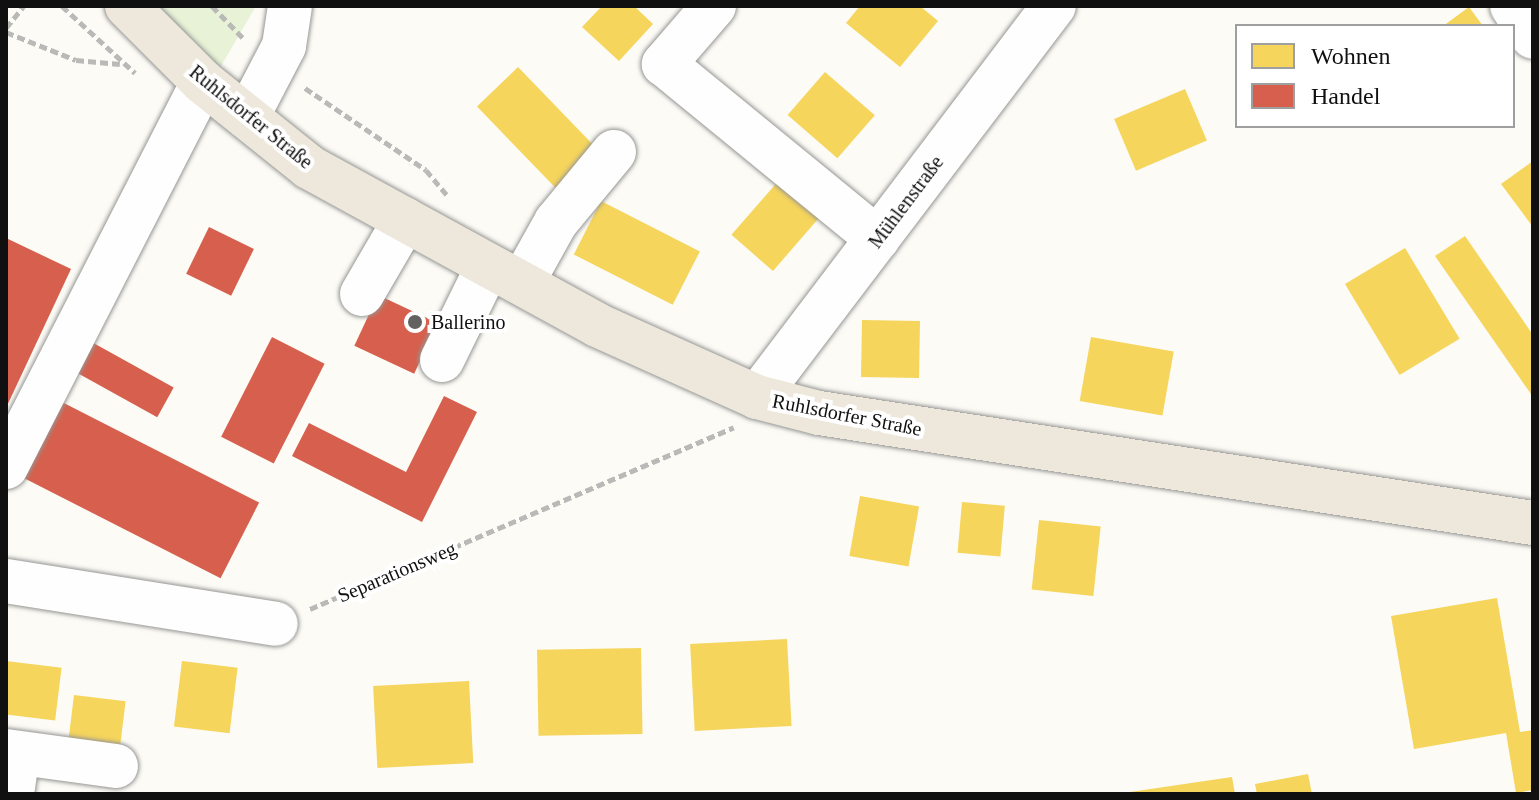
<!DOCTYPE html>
<html>
<head>
<meta charset="utf-8">
<style>
  body { margin:0 }
  #map { position:relative; width:1539px; height:800px; overflow:hidden; background:#fcfbf6; font-family:"Times New Roman",serif }
  div>[style] { position:absolute }
  .green>* { inset:0; background:#e7f2d6 }
  .homes>* { inset:0; background:#f6d55c; transform-origin:0 0 }
  .shops>* { inset:0; background:#d6604d; transform-origin:0 0 }
  .path>* { height:5px; margin-top:-2.5px; transform-origin:0; background:repeating-linear-gradient(90deg,#b9b9b8 0 8px,transparent 0 12px) }
  .roads { filter:drop-shadow(0 0 2px #969694) drop-shadow(0 0 2px #969694) }
  .minor>* { height:44px; margin:-22px; padding:0 22px; transform-origin:22px; border-radius:22px; background:#fffefe }
  .major>* { height:44px; margin:-22px; padding:0 22px; transform-origin:22px; border-radius:22px; background:#ede8db }
  .dots>* { width:22px; height:22px; translate:-50% -50%; box-sizing:border-box; border:4px solid #fff; border-radius:50% }
  span { translate:-50% -50%; white-space:nowrap; text-align:center; line-height:1.15; -webkit-text-stroke:8px #fff; paint-order:stroke }
  .street-label { font-size:20px; color:#101010 }
  .poi-label { font-size:20px; color:#101010 }
  .left { translate:0 -50%; text-align:left }
  .frame { position:absolute; inset:0; border:8px solid #101010; pointer-events:none }
  .legend { position:absolute; left:1235px; top:24px; width:280px; height:104px; box-sizing:border-box; background:#fff; border:2px solid #9f9f9f; margin:0; padding:10px 14px; list-style:none; font-size:24px; color:#101010 }
  .legend li { display:flex; align-items:center; gap:16px; height:40px }
  .legend b { width:40px; border:2px solid #9f9f9f }
</style>
</head>
<body>
<div id="map">
  <div class="green">
    <div style="clip-path:polygon(104px 6px,256px 6px,221px 66px)"></div>
  </div>
  <div class="homes">
    <div style="clip-path:polygon(602px 6px,634px 6px,653px 24px,619px 61px,582px 27px)"></div>
    <div style="clip-path:polygon(860px 6px,920px 6px,938px 21px,900px 67px,846px 23px)"></div>
    <div style="clip-path:polygon(1469px 7px,1483px 26px,1443px 26px)"></div>
    <div style="left:518px;top:67px;width:115px;height:57px;rotate:46deg"></div>
    <div style="left:825px;top:72px;width:66px;height:57px;rotate:41deg"></div>
    <div style="left:1185px;top:89px;width:56px;height:77px;rotate:67deg"></div>
    <div style="clip-path:polygon(1533px 161px,1533px 227px,1501px 184px)"></div>
    <div style="left:780px;top:179px;width:55px;height:74px;rotate:41deg"></div>
    <div style="left:601px;top:201px;width:111px;height:60px;rotate:27deg"></div>
    <div style="clip-path:polygon(1465px 236px,1533px 335px,1533px 397px,1435px 256px)"></div>
    <div style="left:1405px;top:248px;width:106px;height:70px;rotate:59deg"></div>
    <div style="left:862px;top:320px;width:58px;height:57px;rotate:1deg"></div>
    <div style="left:1091px;top:337px;width:84px;height:65px;rotate:10deg"></div>
    <div style="left:860px;top:496px;width:60px;height:61px;rotate:10deg"></div>
    <div style="left:962px;top:502px;width:43px;height:51px;rotate:5deg"></div>
    <div style="left:1039px;top:520px;width:62px;height:70px;rotate:6deg"></div>
    <div style="clip-path:polygon(1497px 598px,1520px 732px,1533px 730px,1533px 790px,1516px 793px,1506px 733px,1414px 749px,1391px 616px)"></div>
    <div style="left:787px;top:639px;width:87px;height:97px;rotate:87deg"></div>
    <div style="left:641px;top:648px;width:86px;height:104px;rotate:89deg"></div>
    <div style="left:6px;top:661px;width:56px;height:53px;rotate:7deg"></div>
    <div style="left:182px;top:661px;width:56px;height:66px;rotate:7deg"></div>
    <div style="left:469px;top:681px;width:82px;height:96px;rotate:87deg"></div>
    <div style="left:74px;top:695px;width:52px;height:51px;rotate:7deg"></div>
    <div style="clip-path:polygon(1308px 774px,1312px 794px,1257px 794px,1255px 784px)"></div>
    <div style="clip-path:polygon(1232px 777px,1235px 794px,1131px 794px,1130px 792px)"></div>
  </div>
  <div class="shops">
    <div style="left:209px;top:227px;width:50px;height:52px;rotate:26deg"></div>
    <div style="clip-path:polygon(6px 238px,71px 269px,6px 408px)"></div>
    <div style="left:378px;top:295px;width:66px;height:56px;rotate:25deg"></div>
    <div style="left:272px;top:337px;width:59px;height:112px;rotate:27deg"></div>
    <div style="left:88px;top:340px;width:98px;height:34px;rotate:29deg"></div>
    <div style="clip-path:polygon(444px 396px,477px 412px,422px 522px,292px 456px,309px 423px,406px 472px)"></div>
    <div style="left:56px;top:399px;width:228px;height:85px;rotate:27deg"></div>
  </div>
  <div class="path">
    <div style="left:62px;top:6px;width:99px;rotate:42.5deg"></div>
    <div style="left:212px;top:6px;width:46px;rotate:45.9deg"></div>
    <div style="left:6px;top:28px;width:28px;rotate:-51deg"></div>
    <div style="left:6px;top:32px;width:75px;rotate:21.8deg"></div>
    <div style="left:76px;top:60px;width:44px;rotate:5.2deg"></div>
    <div style="left:305px;top:88px;width:146px;rotate:34.1deg"></div>
    <div style="left:426px;top:170px;width:35px;rotate:50deg"></div>
    <div style="left:310px;top:609px;width:461px;rotate:-23.2deg"></div>
  </div>
  <div class="roads">
    <div class="minor">
      <div style="left:714px;top:6px;width:77px;rotate:130.8deg"></div>
      <div style="left:664px;top:64px;width:276px;rotate:39.3deg"></div>
      <div style="left:1512px;top:6px;width:37px;rotate:56deg"></div>
      <div style="left:247px;top:117px;width:80px;rotate:-62.5deg"></div>
      <div style="left:284px;top:46px;width:40px;rotate:-81.5deg"></div>
      <div style="left:522px;top:283px;width:70px;rotate:-60.9deg"></div>
      <div style="left:556px;top:222px;width:91px;rotate:-50.4deg"></div>
      <div style="left:362px;top:294px;width:86px;rotate:-59.8deg"></div>
      <div style="left:442px;top:360px;width:105px;rotate:-63.9deg"></div>
      <div style="left:757px;top:397px;width:491px;rotate:-52.8deg"></div>
      <div style="left:6px;top:467px;width:432px;rotate:-62.9deg"></div>
      <div style="left:6px;top:581px;width:273px;rotate:9deg"></div>
      <div style="left:6px;top:751px;width:111px;rotate:7.8deg"></div>
      <div style="left:12px;top:794px;width:41px;rotate:-81.7deg"></div>
    </div>
    <div class="major">
      <div style="left:127px;top:6px;width:107px;rotate:45deg"></div>
      <div style="left:203px;top:82px;width:136px;rotate:38.7deg"></div>
      <div style="left:309px;top:167px;width:328px;rotate:28.7deg"></div>
      <div style="left:597px;top:325px;width:175px;rotate:24.2deg"></div>
      <div style="left:757px;top:397px;width:64px;rotate:14.5deg"></div>
      <div style="left:819px;top:413px;width:722px;rotate:8.76deg"></div>
    </div>
  </div>
  <div class="dots">
    <div style="left:415px;top:322px;background:#636260"></div>
  </div>
  <div class="street-label">
    <span style="left:251px;top:117px;rotate:39deg">Ruhlsdorfer Straße</span>
    <span style="left:906px;top:202px;rotate:-53deg">Mühlenstraße</span>
    <span style="left:847px;top:415px;rotate:11deg">Ruhlsdorfer Straße</span>
    <span style="left:397px;top:572px;rotate:-23deg">Separationsweg</span>
  </div>
  <div class="poi-label">
    <span class="left" style="left:431px;top:322px">Ballerino</span>
  </div>
  <div class="frame"></div>
  <ul class="legend">
  <li><b style="height:22px;background:#f6d55c"></b>Wohnen</li>
  <li><b style="height:22px;background:#d6604d"></b>Handel</li>
  </ul>
</div>
</body>
</html>
